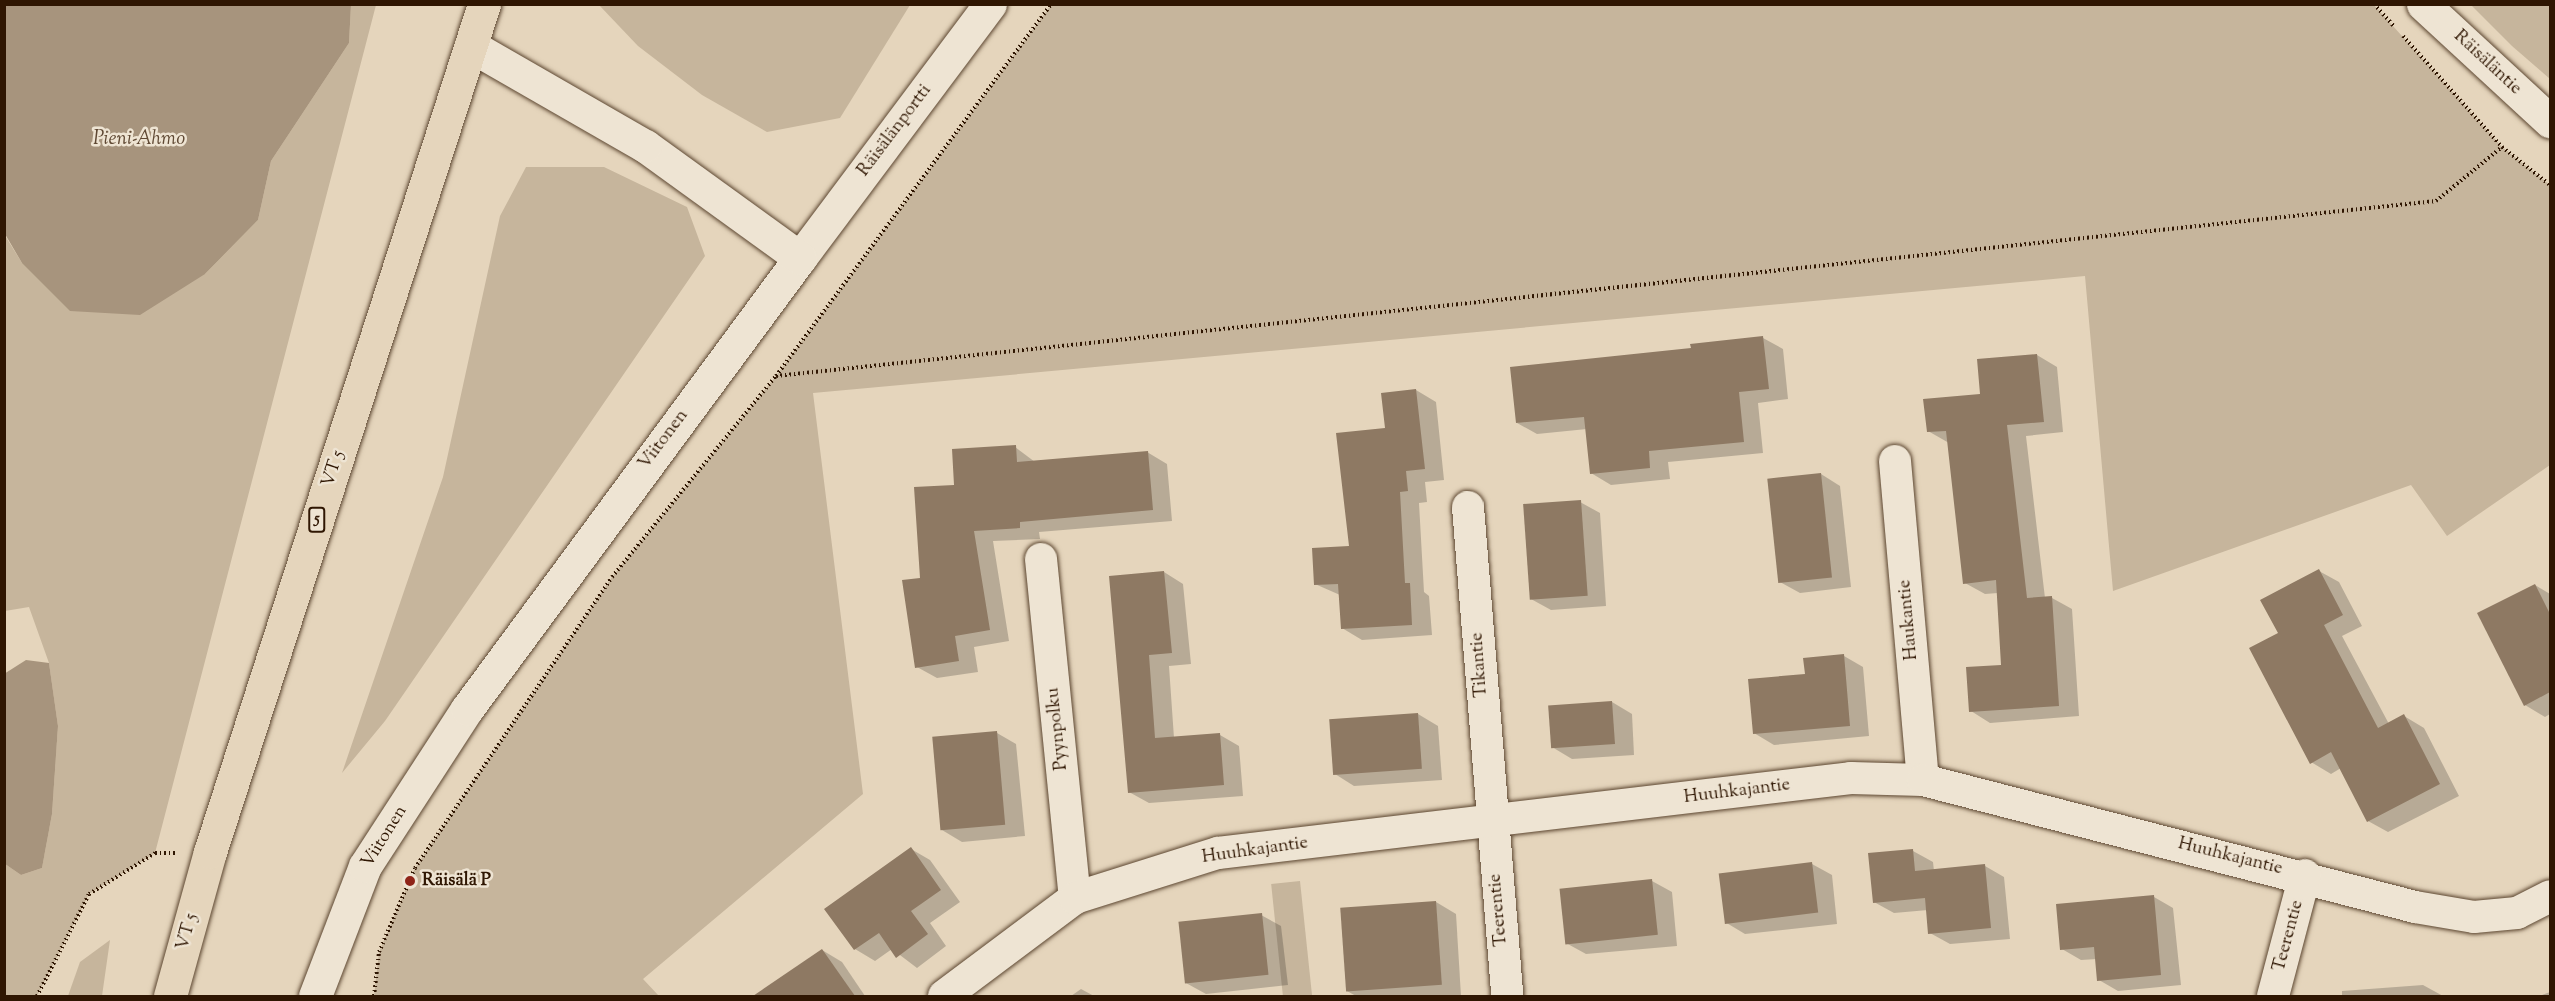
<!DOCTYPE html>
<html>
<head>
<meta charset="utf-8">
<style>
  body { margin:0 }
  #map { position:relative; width:2555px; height:1001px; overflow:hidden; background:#e5d5bc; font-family:"Sorts Mill Goudy",serif }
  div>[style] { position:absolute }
  .green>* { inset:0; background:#c6b59c; transform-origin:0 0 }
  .water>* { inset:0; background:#a7947d }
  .shadow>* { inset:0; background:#0003 }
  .building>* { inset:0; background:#8e7963; transform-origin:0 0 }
  .path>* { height:4px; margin-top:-2px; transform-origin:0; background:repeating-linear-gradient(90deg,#2f1602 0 1.5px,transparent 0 4.5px) }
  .roads { filter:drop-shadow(0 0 2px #5c4630) drop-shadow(0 0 2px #5c4630) }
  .minor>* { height:32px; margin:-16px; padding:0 16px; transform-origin:16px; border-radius:16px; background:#eee4d3 }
  .tertiary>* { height:33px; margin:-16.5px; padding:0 16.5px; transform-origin:16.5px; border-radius:16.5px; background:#eee4d3 }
  .secondary>* { height:33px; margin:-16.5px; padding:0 16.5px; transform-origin:16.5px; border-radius:16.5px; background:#eee4d3 }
  .trunk>* { height:33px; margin:-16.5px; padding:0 16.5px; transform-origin:16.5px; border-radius:16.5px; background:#e5d5bc }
  .dots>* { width:16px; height:16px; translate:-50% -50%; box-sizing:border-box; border:3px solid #eee4d3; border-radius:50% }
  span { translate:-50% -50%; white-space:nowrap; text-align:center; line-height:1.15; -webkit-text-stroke:5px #eee4d3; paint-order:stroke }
  .shield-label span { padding:2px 4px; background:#eee4d3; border:2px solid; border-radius:4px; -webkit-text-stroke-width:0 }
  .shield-label { font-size:16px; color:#2f1602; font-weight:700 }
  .street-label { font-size:18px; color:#2f1602 }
  .poi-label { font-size:18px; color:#2f1602; font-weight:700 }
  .left { translate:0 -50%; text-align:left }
  .water-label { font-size:20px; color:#5f4833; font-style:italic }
  .frame { position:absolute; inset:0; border:6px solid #2f1602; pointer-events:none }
</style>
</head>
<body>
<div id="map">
  <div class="green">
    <div style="clip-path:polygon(351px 5px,376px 5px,155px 853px,89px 894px,37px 996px,4px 996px,5px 864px,21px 875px,42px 868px,52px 814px,58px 726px,49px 663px,29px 607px,5px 611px,4px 234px,22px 263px,205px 274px,258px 220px,271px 161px,349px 43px)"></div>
    <div style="clip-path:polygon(599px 5px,910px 5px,840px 118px,767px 132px,702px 95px,638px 46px)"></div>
    <div style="clip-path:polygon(1051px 5px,2374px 5px,2502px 147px,2550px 185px,2550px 465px,2447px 536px,2411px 485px,2113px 591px,2085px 276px,813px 393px,863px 794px,643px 979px,659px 996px,374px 996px,379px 952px,415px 868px,612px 577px,776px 376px)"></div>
    <div style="clip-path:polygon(2471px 5px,2550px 5px,2550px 79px,2512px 46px)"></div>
    <div style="clip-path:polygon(526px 167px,604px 167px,687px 207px,705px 256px,385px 721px,342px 773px,443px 477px,500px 216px)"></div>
    <div style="left:1300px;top:881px;width:116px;height:29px;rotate:84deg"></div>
    <div style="clip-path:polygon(110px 940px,102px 996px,68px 996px,80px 962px)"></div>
  </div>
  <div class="water">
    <div style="clip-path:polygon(5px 4px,351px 5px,349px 43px,271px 161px,258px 220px,205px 274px,140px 315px,70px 311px,22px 263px,5px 234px)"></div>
    <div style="clip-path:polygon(26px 660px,49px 663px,58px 726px,52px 814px,42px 868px,21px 875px,5px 864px,4px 674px)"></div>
  </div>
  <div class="shadow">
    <div style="clip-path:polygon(1763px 338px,1783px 349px,1788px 399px,1758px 403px,1763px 453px,1668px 462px,1670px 479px,1611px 485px,1591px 473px,1587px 429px,1537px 434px,1517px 423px,1693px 350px)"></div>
    <div style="clip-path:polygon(2037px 355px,2057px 367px,2063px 432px,2026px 436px,2045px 598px,2052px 598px,2072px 609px,2079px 716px,1990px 723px,1971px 711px,2003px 666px,1998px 593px,1985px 594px,1965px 583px,1949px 443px,1928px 431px)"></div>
    <div style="clip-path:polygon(1416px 390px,1436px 402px,1444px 480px,1425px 482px,1427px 502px,1419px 503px,1424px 592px,1429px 596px,1432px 635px,1362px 640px,1342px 628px,1340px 595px,1315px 584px,1350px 547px,1386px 429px)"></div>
    <div style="clip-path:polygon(1015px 447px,1035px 462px,1147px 452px,1167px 464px,1172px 521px,1039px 532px,1040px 539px,993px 541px,1009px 641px,974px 647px,978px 672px,937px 678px,917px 667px,921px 579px,956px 486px)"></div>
    <div style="clip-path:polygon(1821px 474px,1840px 486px,1851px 587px,1800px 593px,1780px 582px)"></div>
    <div style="clip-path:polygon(1580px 502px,1600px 513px,1606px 606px,1551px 610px,1531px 599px)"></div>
    <div style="clip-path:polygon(2319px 571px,2339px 582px,2362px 626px,2342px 636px,2389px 724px,2404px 716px,2424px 728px,2459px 796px,2388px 832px,2368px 821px,2341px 768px,2331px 774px,2311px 762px,2280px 633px)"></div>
    <div style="clip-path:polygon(1164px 572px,1183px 584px,1191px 664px,1169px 666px,1174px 738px,1220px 735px,1239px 746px,1243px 796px,1149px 803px,1129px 792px,1111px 577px)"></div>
    <div style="clip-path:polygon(2535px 585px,2550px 594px,2550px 714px,2545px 717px,2525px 705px)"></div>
    <div style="clip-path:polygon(1844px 656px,1863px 667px,1869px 736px,1774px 745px,1754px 733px,1807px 676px)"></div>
    <div style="clip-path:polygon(1612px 702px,1632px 714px,1634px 755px,1572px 759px,1552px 747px)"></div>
    <div style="clip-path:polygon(1418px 714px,1438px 726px,1442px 780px,1354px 786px,1335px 774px)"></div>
    <div style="clip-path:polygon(997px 733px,1016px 744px,1025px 836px,962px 842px,942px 830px)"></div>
    <div style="clip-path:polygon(911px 849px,930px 860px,960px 902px,930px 923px,946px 946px,917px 968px,892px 949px,875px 961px,855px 949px,826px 909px)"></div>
    <div style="clip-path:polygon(1913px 851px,1933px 862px,1934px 871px,1985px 866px,2004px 877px,2010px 939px,1950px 944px,1930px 933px,1928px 910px,1894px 913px,1874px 902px)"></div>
    <div style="clip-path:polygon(1812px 864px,1832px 875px,1837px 924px,1745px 934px,1725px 922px)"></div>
    <div style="clip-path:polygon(1652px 881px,1672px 892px,1677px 946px,1586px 954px,1566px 943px)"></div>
    <div style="clip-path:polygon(2154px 897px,2173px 908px,2181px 985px,2118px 991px,2099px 980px,2097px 959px,2081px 960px,2062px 949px)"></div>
    <div style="clip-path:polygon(1436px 902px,1456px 914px,1461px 996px,1356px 996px,1347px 991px)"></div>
    <div style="clip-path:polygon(1261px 915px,1281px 926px,1288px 985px,1206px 994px,1186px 983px)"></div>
    <div style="clip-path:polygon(822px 950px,842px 962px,865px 996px,755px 996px)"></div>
    <div style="clip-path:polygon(2423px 985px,2443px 996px,2342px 996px,2342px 991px)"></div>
    <div style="clip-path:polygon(1081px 989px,1094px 996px,1071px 996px)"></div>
    <div style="clip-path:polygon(2550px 992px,2550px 996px,2539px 996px)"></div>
  </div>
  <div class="building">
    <div style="clip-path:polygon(1763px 336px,1769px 389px,1739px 392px,1744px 442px,1649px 451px,1650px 468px,1590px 474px,1584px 417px,1516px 423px,1510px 367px,1691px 348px,1690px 344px)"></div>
    <div style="clip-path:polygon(2037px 354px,2044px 422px,2007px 425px,2027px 598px,2052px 596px,2059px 706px,1969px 712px,1966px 667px,2001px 665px,1996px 580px,1963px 584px,1946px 431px,1927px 432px,1923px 399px,1980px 394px,1977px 359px)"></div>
    <div style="clip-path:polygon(1416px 389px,1425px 469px,1406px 471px,1408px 491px,1400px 492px,1405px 583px,1410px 583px,1412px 625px,1341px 629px,1338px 584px,1314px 585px,1312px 548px,1349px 546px,1336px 433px,1385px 428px,1381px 393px)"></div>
    <div style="clip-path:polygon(1016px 445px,1017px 462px,1148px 451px,1153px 510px,1020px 522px,1020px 528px,974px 531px,990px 630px,955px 636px,959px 661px,915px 668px,902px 580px,920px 578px,914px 487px,954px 485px,952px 449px)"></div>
    <div style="left:1821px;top:473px;width:105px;height:54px;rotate:84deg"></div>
    <div style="left:1581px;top:500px;width:96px;height:58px;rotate:86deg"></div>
    <div style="clip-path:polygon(2319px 569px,2343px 615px,2324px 625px,2378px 728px,2404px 714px,2440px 784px,2367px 822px,2331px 752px,2310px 764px,2249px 648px,2278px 633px,2260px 600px)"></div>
    <div style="clip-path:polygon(1164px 571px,1172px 653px,1149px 655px,1155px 738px,1220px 733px,1224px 785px,1128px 793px,1109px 576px)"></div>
    <div style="clip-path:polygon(2535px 584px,2550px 614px,2550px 692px,2524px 706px,2477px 613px)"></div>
    <div style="clip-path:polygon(1844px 654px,1850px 726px,1753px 734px,1748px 679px,1805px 674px,1803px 658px)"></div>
    <div style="left:1612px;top:701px;width:43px;height:64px;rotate:86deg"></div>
    <div style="left:1418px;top:713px;width:56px;height:89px;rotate:86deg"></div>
    <div style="left:997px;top:731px;width:94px;height:65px;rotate:85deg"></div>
    <div style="clip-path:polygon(911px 847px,941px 890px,911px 911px,928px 934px,896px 958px,879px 933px,854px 950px,824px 909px)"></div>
    <div style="clip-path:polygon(1913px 849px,1915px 871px,1985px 864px,1991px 928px,1928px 934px,1925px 898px,1873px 903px,1868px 853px)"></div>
    <div style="left:1812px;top:862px;width:51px;height:94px;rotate:83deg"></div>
    <div style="left:1652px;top:879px;width:56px;height:93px;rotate:84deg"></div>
    <div style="clip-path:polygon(2154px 895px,2161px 975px,2097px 981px,2094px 947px,2060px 950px,2056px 904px)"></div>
    <div style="left:1436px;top:901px;width:84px;height:96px;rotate:86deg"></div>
    <div style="left:1262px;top:913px;width:62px;height:84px;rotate:84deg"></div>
    <div style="clip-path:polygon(822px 949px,855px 996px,753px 996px)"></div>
  </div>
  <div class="path">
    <div style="left:2374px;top:4px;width:30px;rotate:48deg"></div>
    <div style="left:2403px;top:36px;width:149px;rotate:48.3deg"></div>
    <div style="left:2502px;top:147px;width:61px;rotate:38.4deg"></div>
    <div style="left:776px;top:376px;width:1669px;rotate:-6.02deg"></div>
    <div style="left:2436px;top:201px;width:85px;rotate:-39.3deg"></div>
    <div style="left:37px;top:996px;width:114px;rotate:-63deg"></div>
    <div style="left:89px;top:894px;width:78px;rotate:-31.8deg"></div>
    <div style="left:155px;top:853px;width:20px"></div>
    <div style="left:374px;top:996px;width:44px;rotate:-83.5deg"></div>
    <div style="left:379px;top:952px;width:91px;rotate:-66.8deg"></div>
    <div style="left:415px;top:868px;width:351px;rotate:-55.9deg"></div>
    <div style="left:612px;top:577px;width:259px;rotate:-50.8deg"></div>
    <div style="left:776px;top:376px;width:463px;rotate:-53.5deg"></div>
  </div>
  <div class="roads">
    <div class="minor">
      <div style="left:1895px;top:461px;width:320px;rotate:85deg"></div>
      <div style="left:1468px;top:507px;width:491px;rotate:85.4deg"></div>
      <div style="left:1041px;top:559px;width:341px;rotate:84.3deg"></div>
      <div style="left:944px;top:996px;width:164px;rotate:-36.8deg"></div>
      <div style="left:1075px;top:898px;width:150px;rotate:-17.5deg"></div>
      <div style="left:1218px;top:853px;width:637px;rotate:-6.76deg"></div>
      <div style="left:1851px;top:778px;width:72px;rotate:1.6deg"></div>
      <div style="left:1923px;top:780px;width:508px;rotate:14.47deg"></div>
      <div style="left:2415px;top:907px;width:60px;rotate:9.6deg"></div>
      <div style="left:2474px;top:917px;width:43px;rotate:-5.3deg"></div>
      <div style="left:2517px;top:913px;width:37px;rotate:-27deg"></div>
      <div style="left:2273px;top:996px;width:125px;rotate:-75.2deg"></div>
    </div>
    <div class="tertiary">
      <div style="left:2423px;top:4px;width:173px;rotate:42.7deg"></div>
      <div style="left:800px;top:258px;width:317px;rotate:-53.2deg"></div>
    </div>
    <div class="secondary">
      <div style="left:315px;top:996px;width:139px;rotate:-69deg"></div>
      <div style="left:365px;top:866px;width:187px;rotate:-57deg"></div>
      <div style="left:467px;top:709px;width:561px;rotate:-53.56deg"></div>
      <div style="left:800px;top:258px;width:191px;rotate:-144.1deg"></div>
      <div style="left:645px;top:146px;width:201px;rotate:-150.1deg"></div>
    </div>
    <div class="trunk">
      <div style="left:170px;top:996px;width:149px;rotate:-74.5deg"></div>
      <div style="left:210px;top:852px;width:891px;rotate:-72.09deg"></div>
    </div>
  </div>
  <div class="dots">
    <div style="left:410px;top:881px;background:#8f2418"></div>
  </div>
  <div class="shield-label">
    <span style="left:317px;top:520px">5</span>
  </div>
  <div class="street-label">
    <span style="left:2487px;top:63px;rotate:43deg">Räisäläntie</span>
    <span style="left:895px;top:131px;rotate:-53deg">Räisälänportti</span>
    <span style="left:664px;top:440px;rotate:-53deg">Viitonen</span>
    <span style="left:334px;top:469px;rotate:-72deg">VT 5</span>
    <span style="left:1909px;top:620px;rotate:-95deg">Haukantie</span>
    <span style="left:1480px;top:665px;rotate:-94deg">Tikantie</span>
    <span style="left:1058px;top:729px;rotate:-96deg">Pyynpolku</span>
    <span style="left:1737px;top:792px;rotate:-7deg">Huuhkajantie</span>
    <span style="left:385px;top:837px;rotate:-58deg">Viitonen</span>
    <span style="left:1255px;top:851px;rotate:-8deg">Huuhkajantie</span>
    <span style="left:2230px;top:857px;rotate:14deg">Huuhkajantie</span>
    <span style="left:1499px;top:910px;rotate:-95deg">Teerentie</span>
    <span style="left:188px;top:932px;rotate:-75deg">VT 5</span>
    <span style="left:2289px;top:936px;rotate:-75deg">Teerentie</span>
  </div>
  <div class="poi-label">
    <span class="left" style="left:422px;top:881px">Räisälä P</span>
  </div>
  <div class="water-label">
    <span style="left:139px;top:139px">Pieni-Ahmo</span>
  </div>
  <div class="frame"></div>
</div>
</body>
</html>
